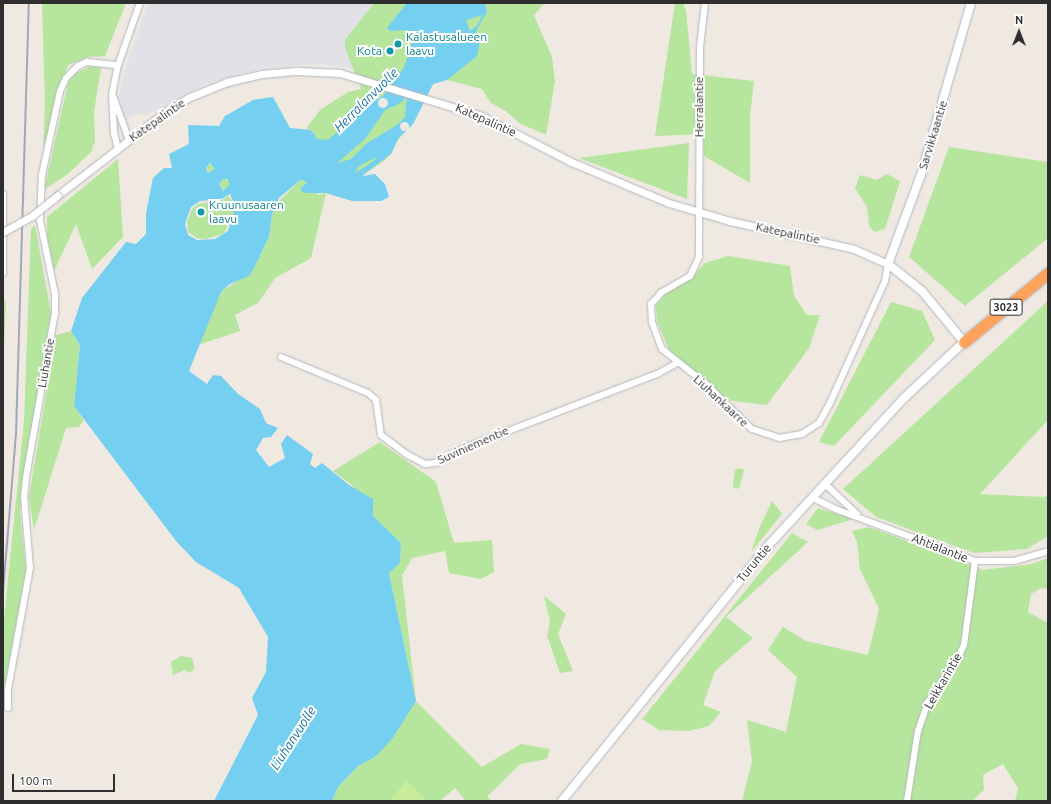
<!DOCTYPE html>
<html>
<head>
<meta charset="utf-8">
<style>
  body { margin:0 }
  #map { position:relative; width:1051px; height:804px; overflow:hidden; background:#efe9e1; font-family:Ubuntu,sans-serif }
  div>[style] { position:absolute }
  .industrial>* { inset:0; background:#e3e1e8 }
  .green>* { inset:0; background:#b6e59e }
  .round { border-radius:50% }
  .pitch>* { inset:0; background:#c9ec9a }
  .water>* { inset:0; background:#75cff0 }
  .pier>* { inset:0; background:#efe9e1 }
  .roads { filter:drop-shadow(0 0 1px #b4b7c1) drop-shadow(0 0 1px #b4b7c1) }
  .minor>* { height:6px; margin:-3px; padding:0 3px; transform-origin:3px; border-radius:3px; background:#fff }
  .tertiary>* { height:7px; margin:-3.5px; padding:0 3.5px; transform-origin:3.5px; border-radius:3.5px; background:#fff }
  .secondary>* { height:8px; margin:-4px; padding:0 4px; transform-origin:4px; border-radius:4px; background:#fff }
  .motorway>* { height:11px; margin:-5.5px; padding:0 5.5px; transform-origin:5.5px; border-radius:5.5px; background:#ffa35c }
  .rail>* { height:2px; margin:-1px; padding:0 1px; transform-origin:1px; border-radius:1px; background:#a3a6b8 }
  .bridges { filter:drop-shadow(0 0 1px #b4b7c1) drop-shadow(0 0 1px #b4b7c1) }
  .tertiary-bridge>* { height:7px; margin:-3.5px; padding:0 3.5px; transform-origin:3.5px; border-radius:3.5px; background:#fff }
  .dots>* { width:11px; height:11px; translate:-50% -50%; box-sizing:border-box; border:2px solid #fff; border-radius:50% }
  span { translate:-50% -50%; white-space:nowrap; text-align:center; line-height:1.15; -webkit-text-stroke:4px #fff; paint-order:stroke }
  .shield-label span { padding:1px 3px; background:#fff; border:1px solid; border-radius:3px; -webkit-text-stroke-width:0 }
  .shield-label { font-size:11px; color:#2e2e2e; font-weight:700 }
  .culture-label { font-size:12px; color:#0d838f }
  .left { translate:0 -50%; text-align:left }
  .right { translate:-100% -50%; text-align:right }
  .street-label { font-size:12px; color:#2e2e2e }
  .water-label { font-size:13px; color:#0d6fa3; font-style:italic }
  .frame { position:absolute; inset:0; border:4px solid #2e2e2e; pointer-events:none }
  .north { position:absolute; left:999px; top:12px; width:40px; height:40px; -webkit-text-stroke:3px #fff; paint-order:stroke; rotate:0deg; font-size:11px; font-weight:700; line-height:16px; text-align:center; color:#2e2e2e }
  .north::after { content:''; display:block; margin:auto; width:14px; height:18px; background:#2e2e2e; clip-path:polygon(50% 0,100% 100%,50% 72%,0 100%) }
  .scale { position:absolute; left:12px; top:774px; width:103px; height:18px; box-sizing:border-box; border:2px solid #2e2e2e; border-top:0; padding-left:5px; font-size:12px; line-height:14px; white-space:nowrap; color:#2e2e2e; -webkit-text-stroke:3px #fff; paint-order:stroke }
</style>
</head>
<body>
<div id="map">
  <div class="industrial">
    <div style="clip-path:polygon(148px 3px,407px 3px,392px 81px,351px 68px,316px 64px,259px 69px,206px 84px,147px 115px,137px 114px,125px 121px,119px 96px,124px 72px)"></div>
  </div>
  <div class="green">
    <div style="clip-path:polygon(42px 3px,126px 3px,105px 56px,88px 57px,68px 65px,43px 148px,45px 105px)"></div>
    <div style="clip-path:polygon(374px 3px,545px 3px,534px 15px,552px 57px,555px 81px,546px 135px,519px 123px,506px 111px,491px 103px,482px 89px,447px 80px,433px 84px,413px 124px,398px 139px,391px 154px,385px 160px,362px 176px,329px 167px,317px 139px,311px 130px,306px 129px,320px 110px,348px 92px,361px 89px,345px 48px,345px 40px)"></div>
    <div style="clip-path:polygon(675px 3px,683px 3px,686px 10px,692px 74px,754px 81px,750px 117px,750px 183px,704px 156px,703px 134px,655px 136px)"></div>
    <div style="clip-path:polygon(91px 66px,101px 68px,94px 112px,95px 141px,91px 152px,68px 174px,44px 190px,68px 83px,76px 73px)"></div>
    <div style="clip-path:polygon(689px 143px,687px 199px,579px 158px)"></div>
    <div style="clip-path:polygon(949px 147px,1048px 162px,1048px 238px,965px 306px,909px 257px)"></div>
    <div class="round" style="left:197.5px;top:156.5px;width:9px;height:9px"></div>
    <div style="clip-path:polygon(118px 159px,123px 237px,92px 269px,76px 224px,54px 271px,47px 235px,47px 217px)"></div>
    <div class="round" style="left:206.5px;top:163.5px;width:9px;height:9px"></div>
    <div style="clip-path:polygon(887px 174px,900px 181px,885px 229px,875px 232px,869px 226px,867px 207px,855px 188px,860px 175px,876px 180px)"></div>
    <div class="round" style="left:218.5px;top:178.5px;width:11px;height:11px"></div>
    <div style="clip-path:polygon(300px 180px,307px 181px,318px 195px,326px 193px,311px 258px,275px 278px,258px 303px,235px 315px,240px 331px,198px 345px,221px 292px,253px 270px,269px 237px,272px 215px,277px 203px)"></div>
    <div style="clip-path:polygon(228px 196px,234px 202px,232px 220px,223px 234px,205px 239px,197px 238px,188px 232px,187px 222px,192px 209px,198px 204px,223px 200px)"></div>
    <div style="clip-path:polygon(35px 225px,51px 313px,21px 491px,20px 512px,26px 571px,3px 695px,3px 629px,24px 421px,31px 229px)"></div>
    <div style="clip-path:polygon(728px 256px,790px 266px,794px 296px,807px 315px,820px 315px,809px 348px,767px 405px,727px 400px,670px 352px,657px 321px,656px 305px,667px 293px,689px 280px,705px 263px)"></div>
    <div style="clip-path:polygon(3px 298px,6px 303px,3px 366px)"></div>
    <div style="clip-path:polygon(1048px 301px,1048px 420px,980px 494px,1045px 497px,1048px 494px,1048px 536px,1027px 549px,974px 553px,876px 517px,843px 489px)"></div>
    <div style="clip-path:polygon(891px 302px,922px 311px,935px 340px,834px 446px,819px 442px)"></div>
    <div style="clip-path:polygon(71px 331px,80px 345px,74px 406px,84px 420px,79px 427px,66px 428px,34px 530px,29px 497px,56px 335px)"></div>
    <div style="clip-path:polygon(380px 442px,436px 482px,454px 543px,492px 540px,494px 572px,481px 579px,449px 573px,445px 551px,412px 558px,402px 576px,416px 701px,482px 767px,521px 744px,550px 749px,547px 759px,520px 764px,487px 797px,492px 801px,466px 801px,455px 788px,440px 801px,426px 801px,406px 782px,390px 801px,332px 801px,338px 787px,358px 766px,375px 757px,416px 701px,389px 573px,400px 563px,401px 543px,373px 516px,353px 486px,333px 471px)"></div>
    <div style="clip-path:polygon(739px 468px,744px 470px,740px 486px,737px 489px,733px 488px,735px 470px)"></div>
    <div style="clip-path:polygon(772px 501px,782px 514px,751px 552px,759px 529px)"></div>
    <div style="clip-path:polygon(818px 508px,854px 519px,817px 530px,806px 524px)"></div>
    <div style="clip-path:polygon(869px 527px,983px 570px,1032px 564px,1048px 558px,1048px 589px,1041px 588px,1031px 594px,1028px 612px,1048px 623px,1048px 801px,1015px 801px,1018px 788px,1003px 764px,983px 775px,984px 790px,972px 801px,742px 801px,752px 761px,747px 720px,786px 732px,797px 677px,768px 650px,783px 627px,806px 641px,868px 655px,879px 609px,860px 569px,857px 542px,852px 531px)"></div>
    <div style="clip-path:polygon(792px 533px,808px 542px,726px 617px,753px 638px,715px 671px,703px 705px,721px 712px,709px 726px,689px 731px,659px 730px,642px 719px)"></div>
    <div style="clip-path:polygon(544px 596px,566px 614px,558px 634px,573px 671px,560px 673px,547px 636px,550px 621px)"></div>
    <div style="clip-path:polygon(181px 656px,192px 658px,195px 668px,190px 673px,185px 670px,173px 675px,171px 662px)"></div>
  </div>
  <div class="pitch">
    <div style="clip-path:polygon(406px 781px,426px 801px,390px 801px)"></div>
  </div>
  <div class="water">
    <div style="clip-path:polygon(evenodd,407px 3px,485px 3px,487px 12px,476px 31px,480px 41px,477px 56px,447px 80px,433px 84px,413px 124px,398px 139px,391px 154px,364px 174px,363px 176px,375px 174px,385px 184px,389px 197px,381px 201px,352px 201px,326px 193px,306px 193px,302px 192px,301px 188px,307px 183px,303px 180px,300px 180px,279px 198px,272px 215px,269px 237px,253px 270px,249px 276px,230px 284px,221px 292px,189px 371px,207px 384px,213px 375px,221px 376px,238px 394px,260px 409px,266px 423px,278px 428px,271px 437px,263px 438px,256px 450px,269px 467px,285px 458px,281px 444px,287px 435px,313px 454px,310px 464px,315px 468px,322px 463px,349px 485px,373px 499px,373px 516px,401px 543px,400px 563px,389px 573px,416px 701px,392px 739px,375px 757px,358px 766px,338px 787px,332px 801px,214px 801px,258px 715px,252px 698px,266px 672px,268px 637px,239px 588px,196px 562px,176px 541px,74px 406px,80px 345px,71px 331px,82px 298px,126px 242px,136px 244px,146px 234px,146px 213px,153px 178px,164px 168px,172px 168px,169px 154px,189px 144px,188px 125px,219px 126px,225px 116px,253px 100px,273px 97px,290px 128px,311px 130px,317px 139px,328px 140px,369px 104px,383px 96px,404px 68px,412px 42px,411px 34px,409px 30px,390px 31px,387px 28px,407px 3px,482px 15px,478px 25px,470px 31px,466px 20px,482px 15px,407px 3px,407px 96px,405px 117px,397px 125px,366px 144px,351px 159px,337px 163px,365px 139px,385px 110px,399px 104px,407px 96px,407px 3px,376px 157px,374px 161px,355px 173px,359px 166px,376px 157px,407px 3px,210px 163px,215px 169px,208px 173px,206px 168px,210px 163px,407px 3px,223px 179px,227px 179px,230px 184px,223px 191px,219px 184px,223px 179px,407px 3px,230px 194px,235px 206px,228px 231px,215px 239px,197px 240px,188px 235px,185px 224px,191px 207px,200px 201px,222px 199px,230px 194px)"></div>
  </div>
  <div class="pier">
    <div class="round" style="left:378px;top:98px;width:10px;height:10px"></div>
    <div class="round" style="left:399.5px;top:121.5px;width:9px;height:9px"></div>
  </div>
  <div class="roads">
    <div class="minor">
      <div style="left:705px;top:3px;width:44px;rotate:96.5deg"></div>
      <div style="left:700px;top:47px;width:210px;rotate:90.3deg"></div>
      <div style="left:699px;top:257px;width:21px;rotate:115deg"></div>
      <div style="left:690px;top:276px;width:34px;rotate:150deg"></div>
      <div style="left:661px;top:293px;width:15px;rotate:132deg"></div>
      <div style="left:651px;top:304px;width:18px;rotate:87deg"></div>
      <div style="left:652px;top:322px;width:29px;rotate:70deg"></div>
      <div style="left:662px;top:349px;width:56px;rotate:38.5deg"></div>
      <div style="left:706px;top:384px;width:64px;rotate:44.4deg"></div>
      <div style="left:752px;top:429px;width:28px;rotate:18deg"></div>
      <div style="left:779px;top:438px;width:23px;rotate:-10deg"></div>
      <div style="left:802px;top:434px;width:20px;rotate:-33deg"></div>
      <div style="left:819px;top:423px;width:23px;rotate:-61deg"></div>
      <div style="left:830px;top:403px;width:134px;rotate:-65.7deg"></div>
      <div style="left:885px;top:281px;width:17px;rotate:-80deg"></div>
      <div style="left:113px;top:96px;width:47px;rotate:70deg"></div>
      <div style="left:118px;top:149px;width:16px;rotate:-104deg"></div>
      <div style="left:114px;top:133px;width:38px;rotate:-93deg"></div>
      <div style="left:112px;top:95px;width:31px;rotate:-79deg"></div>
      <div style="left:118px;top:65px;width:66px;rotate:-70.5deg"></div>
      <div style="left:3px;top:194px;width:79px;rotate:90deg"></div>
      <div style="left:281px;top:357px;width:94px;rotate:22.5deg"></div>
      <div style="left:368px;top:393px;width:11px;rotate:41deg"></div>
      <div style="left:376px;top:400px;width:35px;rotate:82deg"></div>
      <div style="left:381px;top:435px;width:34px;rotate:37deg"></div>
      <div style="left:408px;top:455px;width:19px;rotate:28deg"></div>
      <div style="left:425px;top:464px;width:10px;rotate:-6deg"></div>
      <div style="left:435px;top:463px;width:33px;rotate:-27deg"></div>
      <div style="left:464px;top:448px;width:209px;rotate:-21deg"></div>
      <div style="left:659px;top:373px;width:21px;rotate:-29deg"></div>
      <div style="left:825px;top:484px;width:44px;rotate:43.2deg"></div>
      <div style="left:813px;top:498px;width:28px;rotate:26deg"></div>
      <div style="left:838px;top:510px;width:146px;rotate:20.4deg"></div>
      <div style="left:975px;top:561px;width:39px"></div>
      <div style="left:1014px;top:561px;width:35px;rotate:-16deg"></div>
      <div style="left:8px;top:708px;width:19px;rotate:-90deg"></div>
      <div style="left:8px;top:689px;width:123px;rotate:-79.7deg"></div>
      <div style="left:30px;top:568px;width:71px;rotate:-94.8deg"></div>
      <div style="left:24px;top:497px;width:20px;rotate:-84deg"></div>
      <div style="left:26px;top:477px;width:167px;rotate:-80deg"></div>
      <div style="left:55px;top:313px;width:19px;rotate:-90deg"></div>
      <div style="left:55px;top:294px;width:76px;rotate:-101.5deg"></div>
      <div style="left:40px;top:220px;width:45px;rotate:-87.5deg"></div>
      <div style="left:42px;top:175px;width:86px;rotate:-77.9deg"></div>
      <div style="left:60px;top:91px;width:14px;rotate:-65deg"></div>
      <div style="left:66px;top:78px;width:17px;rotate:-45deg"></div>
      <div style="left:78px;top:66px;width:10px;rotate:-24deg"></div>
      <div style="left:87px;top:62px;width:31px;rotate:6deg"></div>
      <div style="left:907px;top:801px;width:71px;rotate:-81.1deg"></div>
      <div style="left:918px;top:731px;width:31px;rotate:-71deg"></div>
      <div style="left:928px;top:702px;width:49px;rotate:-55deg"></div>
      <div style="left:956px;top:662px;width:19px;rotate:-65deg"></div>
      <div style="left:964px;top:645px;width:85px;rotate:-82.5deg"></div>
    </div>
    <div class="tertiary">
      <div style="left:58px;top:195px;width:140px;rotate:-37.8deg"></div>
      <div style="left:169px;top:109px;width:24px;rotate:-30deg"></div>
      <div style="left:190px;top:97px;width:40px;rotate:-22deg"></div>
      <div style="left:227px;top:82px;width:35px;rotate:-13deg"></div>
      <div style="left:261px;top:74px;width:36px;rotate:-5deg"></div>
      <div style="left:297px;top:71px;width:43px;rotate:2.7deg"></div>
      <div style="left:340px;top:73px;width:148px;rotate:16.8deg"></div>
      <div style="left:482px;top:116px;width:98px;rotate:27.3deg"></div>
      <div style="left:569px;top:161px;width:108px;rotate:22.8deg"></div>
      <div style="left:669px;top:203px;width:64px;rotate:16.4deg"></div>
      <div style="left:730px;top:221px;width:127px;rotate:12.7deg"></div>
      <div style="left:854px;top:249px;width:37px;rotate:24deg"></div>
    </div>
    <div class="secondary">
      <div style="left:562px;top:801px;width:325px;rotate:-51.1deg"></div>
      <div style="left:766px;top:548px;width:202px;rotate:-47.4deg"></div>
      <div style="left:903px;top:399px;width:83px;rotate:-43.1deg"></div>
      <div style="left:964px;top:342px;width:66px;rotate:-129.5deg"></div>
      <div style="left:922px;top:291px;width:43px;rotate:-141.5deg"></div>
      <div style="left:888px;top:264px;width:95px;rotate:-69.7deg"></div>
      <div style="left:921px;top:175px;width:179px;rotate:-73.8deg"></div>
    </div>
    <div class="motorway">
      <div style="left:964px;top:342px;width:109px;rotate:-39.4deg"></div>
    </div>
  </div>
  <div class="rail">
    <div style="left:3px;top:592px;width:159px;rotate:-85.3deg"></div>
    <div style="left:16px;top:434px;width:431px;rotate:-88.3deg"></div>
  </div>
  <div class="bridges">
    <div class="tertiary-bridge">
      <div style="left:3px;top:232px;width:33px;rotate:-29deg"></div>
      <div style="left:32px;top:216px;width:33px;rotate:-39deg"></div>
    </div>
  </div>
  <div class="dots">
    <div style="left:398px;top:44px;background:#0f9aa8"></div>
    <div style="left:390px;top:51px;background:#0f9aa8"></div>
    <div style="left:201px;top:212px;background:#0f9aa8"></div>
  </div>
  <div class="shield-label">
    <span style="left:1006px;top:307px">3023</span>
  </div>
  <div class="culture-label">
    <span class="left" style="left:406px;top:44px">Kalastusalueen<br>laavu</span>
    <span class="right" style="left:382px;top:51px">Kota</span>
    <span class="left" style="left:209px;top:212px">Kruunusaaren<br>laavu</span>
  </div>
  <div class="street-label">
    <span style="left:699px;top:107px;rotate:-90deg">Herralantie</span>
    <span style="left:157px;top:120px;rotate:-35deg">Katepalintie</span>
    <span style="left:486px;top:120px;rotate:24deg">Katepalintie</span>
    <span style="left:933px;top:135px;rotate:-73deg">Sarvikkaantie</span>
    <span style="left:788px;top:233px;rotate:12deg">Katepalintie</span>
    <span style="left:46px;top:363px;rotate:-80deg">Liuhantie</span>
    <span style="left:721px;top:401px;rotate:43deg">Liuhankaarre</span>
    <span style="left:473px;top:445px;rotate:-24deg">Suviniementie</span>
    <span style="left:940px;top:548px;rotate:21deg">Ahtialantie</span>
    <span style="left:754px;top:563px;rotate:-50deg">Turuntie</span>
    <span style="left:943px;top:681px;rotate:-60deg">Leikkarintie</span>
  </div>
  <div class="water-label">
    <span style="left:366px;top:100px;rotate:-45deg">Herralanvuolle</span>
    <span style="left:293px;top:738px;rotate:-57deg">Liuhanvuolle</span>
  </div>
  <div class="frame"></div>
  <div class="north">N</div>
  <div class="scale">100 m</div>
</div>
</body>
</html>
